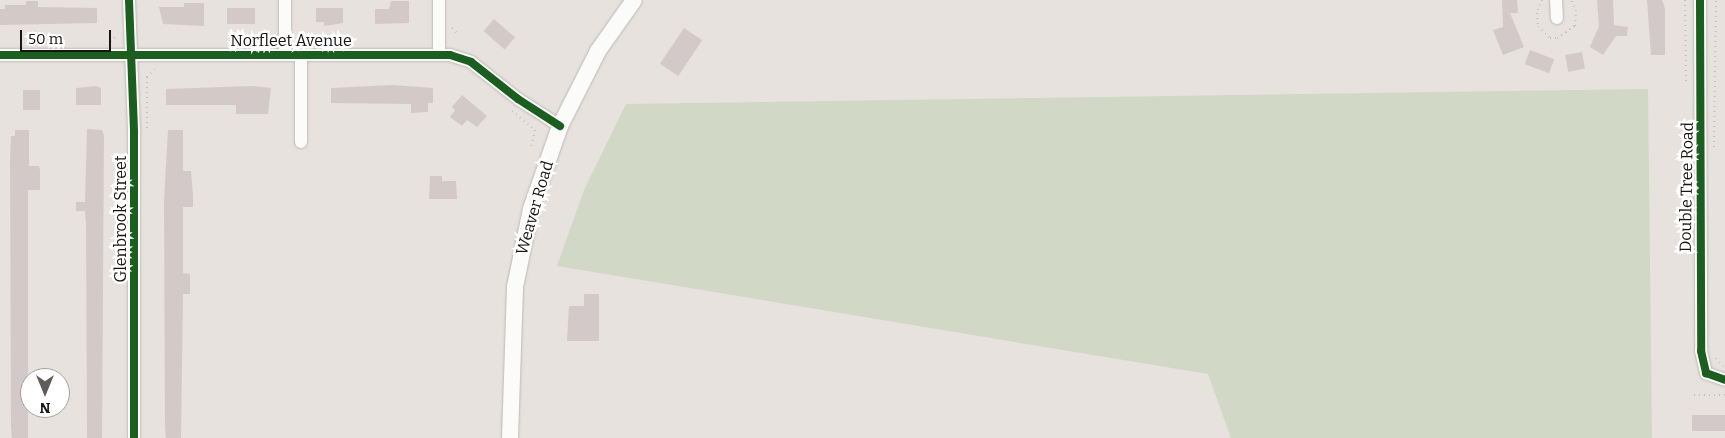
<!DOCTYPE html>
<html>
<head>
<meta charset="utf-8">
<style>
  body { margin:0 }
  #map { position:relative; width:1725px; height:438px; overflow:hidden; background:#e7e2dd; font-family:Bitter,serif }
  div>[style] { position:absolute }
  .green>* { inset:0; background:#d1d8c5 }
  .building>* { inset:0; background:#d3c9c9; transform-origin:0 0 }
  .path>* { height:2px; margin-top:-1px; transform-origin:0; background:repeating-linear-gradient(90deg,#c2c1c0 0 1px,transparent 0 5px) }
  .roads { filter:drop-shadow(0 0 1px #bdb9b5) drop-shadow(0 0 1px #bdb9b5) }
  .minor>* { height:12px; margin:-6px; padding:0 6px; transform-origin:6px; border-radius:6px; background:#fbfbfa }
  .major>* { height:16px; margin:-8px; padding:0 8px; transform-origin:8px; border-radius:8px; background:#fbfbfa }
  .cycleway>* { height:8px; margin:-4px; padding:0 4px; transform-origin:4px; border-radius:4px; background:#1b5e20 }
  span { translate:-50% -50%; white-space:nowrap; text-align:center; line-height:1.15; -webkit-text-stroke:5px #fff; paint-order:stroke }
  .street-label { font-size:16px; color:#171411 }
  .north { position:absolute; left:20px; top:368px; width:50px; height:50px; box-sizing:border-box; background:#fff; border:1px solid #a2a1a0; border-radius:50%; rotate:180deg; font-size:14px; font-weight:700; line-height:20px; text-align:center; color:#171411 }
  .north::after { content:''; display:block; margin:auto; width:18px; height:22px; background:#605c58; clip-path:polygon(50% 0,100% 100%,50% 72%,0 100%) }
  .scale { position:absolute; left:20px; top:30px; width:91px; height:22px; box-sizing:border-box; border:2px solid #171411; border-top:0; padding-left:6px; font-size:15px; line-height:18px; white-space:nowrap; color:#171411; -webkit-text-stroke:4px #fff; paint-order:stroke }
</style>
</head>
<body>
<div id="map">
  <div class="green">
    <div style="clip-path:polygon(1648px 89px,1652px 438px,1231px 438px,1208px 374px,557px 266px,584px 190px,626px 104px)"></div>
  </div>
  <div class="building">
    <div style="clip-path:polygon(1502px 0,1517px 0,1518px 13px,1510px 13px,1524px 47px,1503px 55px,1493px 30px,1503px 27px)"></div>
    <div style="clip-path:polygon(1597px 0,1613px 0,1614px 25px,1628px 27px,1627px 36px,1616px 36px,1603px 55px,1590px 47px,1599px 26px)"></div>
    <div style="clip-path:polygon(1647px 0,1662px 0,1665px 8px,1665px 55px,1651px 55px)"></div>
    <div style="clip-path:polygon(26px 1px,38px 1px,38px 7px,97px 8px,97px 23px,0 25px,0 9px,5px 9px,5px 5px,26px 5px)"></div>
    <div style="clip-path:polygon(391px 1px,409px 1px,409px 23px,375px 24px,375px 9px,389px 9px)"></div>
    <div style="clip-path:polygon(184px 3px,204px 3px,204px 26px,163px 24px,159px 7px,184px 7px)"></div>
    <div style="left:227px;top:8px;width:28px;height:16px"></div>
    <div style="clip-path:polygon(316px 8px,343px 8px,343px 23px,324px 26px,324px 22px,316px 22px)"></div>
    <div style="left:494px;top:19px;width:28px;height:16px;rotate:41deg"></div>
    <div style="left:684px;top:28px;width:22px;height:43px;rotate:34deg"></div>
    <div style="left:1530px;top:50px;width:26px;height:15px;rotate:21deg"></div>
    <div style="left:1582px;top:52px;width:17px;height:17px;rotate:80deg"></div>
    <div style="clip-path:polygon(393px 85px,433px 88px,433px 103px,428px 103px,428px 112px,411px 113px,411px 104px,331px 103px,331px 88px)"></div>
    <div style="clip-path:polygon(96px 86px,101px 88px,101px 105px,76px 105px,76px 88px)"></div>
    <div style="clip-path:polygon(252px 86px,271px 88px,268px 114px,236px 114px,236px 105px,166px 105px,166px 89px)"></div>
    <div style="left:23px;top:90px;width:17px;height:20px"></div>
    <div style="clip-path:polygon(462px 95px,487px 116px,477px 127px,467px 120px,462px 126px,450px 117px,455px 110px,452px 107px)"></div>
    <div style="clip-path:polygon(87px 129px,102px 130px,104px 136px,102px 438px,87px 438px,86px 223px,85px 211px,76px 211px,76px 202px,85px 202px)"></div>
    <div style="clip-path:polygon(15px 130px,29px 130px,29px 166px,39px 166px,40px 170px,40px 190px,28px 190px,28px 438px,12px 438px,11px 428px,10px 161px,11px 136px,15px 136px)"></div>
    <div style="clip-path:polygon(168px 130px,183px 130px,183px 171px,191px 171px,193px 195px,193px 207px,183px 207px,183px 273px,190px 274px,190px 294px,183px 294px,181px 438px,166px 438px,165px 428px,164px 201px)"></div>
    <div style="clip-path:polygon(430px 176px,442px 176px,442px 181px,456px 181px,457px 199px,429px 199px)"></div>
    <div style="clip-path:polygon(584px 294px,599px 294px,599px 341px,567px 341px,569px 306px,584px 306px)"></div>
    <div style="left:1692px;top:415px;width:33px;height:16px"></div>
  </div>
  <div class="path">
    <div style="left:1542px;top:0;width:14px;rotate:111deg"></div>
    <div style="left:1537px;top:13px;width:13px;rotate:86deg"></div>
    <div style="left:1538px;top:26px;width:17px;rotate:45deg"></div>
    <div style="left:1550px;top:38px;width:7px"></div>
    <div style="left:1557px;top:38px;width:22px;rotate:-34deg"></div>
    <div style="left:1575px;top:26px;width:15px;rotate:-86deg"></div>
    <div style="left:1576px;top:11px;width:12px;rotate:-114deg"></div>
    <div style="left:1685px;top:0;width:85px;rotate:89.3deg"></div>
    <div style="left:452px;top:28px;width:10px;rotate:45deg"></div>
    <div style="left:111px;top:42px;width:9px;rotate:-49deg"></div>
    <div style="left:512px;top:111px;width:30px;rotate:40deg"></div>
    <div style="left:535px;top:130px;width:17px;rotate:103deg"></div>
    <div style="left:147px;top:128px;width:51px;rotate:-90deg"></div>
    <div style="left:147px;top:77px;width:13px;rotate:-45deg"></div>
    <div style="left:1714px;top:147px;width:147px;rotate:-89.2deg"></div>
    <div style="left:1716px;top:358px;width:11px;rotate:49deg"></div>
    <div style="left:1694px;top:395px;width:31px"></div>
  </div>
  <div class="roads">
    <div class="minor">
      <div style="left:129px;top:0;width:133px;rotate:87.8deg"></div>
      <div style="left:134px;top:133px;width:305px;rotate:90deg"></div>
      <div style="left:285px;top:0;width:55px;rotate:90deg"></div>
      <div style="left:439px;top:0;width:55px;rotate:90deg"></div>
      <div style="left:1556px;top:0;width:18px;rotate:87deg"></div>
      <div style="left:1700px;top:0;width:351px;rotate:89.8deg"></div>
      <div style="left:1701px;top:351px;width:23px;rotate:77deg"></div>
      <div style="left:1706px;top:373px;width:20px;rotate:20deg"></div>
      <div style="left:0;top:55px;width:450px"></div>
      <div style="left:450px;top:55px;width:22px;rotate:18deg"></div>
      <div style="left:471px;top:62px;width:60px;rotate:38.2deg"></div>
      <div style="left:518px;top:99px;width:50px;rotate:32.7deg"></div>
      <div style="left:301px;top:55px;width:87px;rotate:90deg"></div>
    </div>
    <div class="major">
      <div style="left:510px;top:438px;width:151px;rotate:-88.1deg"></div>
      <div style="left:515px;top:287px;width:80px;rotate:-78.4deg"></div>
      <div style="left:531px;top:209px;width:88px;rotate:-70.7deg"></div>
      <div style="left:560px;top:126px;width:84px;rotate:-63.1deg"></div>
      <div style="left:598px;top:51px;width:62px;rotate:-54.8deg"></div>
    </div>
  </div>
  <div class="cycleway">
    <div style="left:129px;top:0;width:133px;rotate:87.8deg"></div>
    <div style="left:134px;top:133px;width:305px;rotate:90deg"></div>
    <div style="left:1700px;top:0;width:351px;rotate:89.8deg"></div>
    <div style="left:1701px;top:351px;width:23px;rotate:77deg"></div>
    <div style="left:1706px;top:373px;width:20px;rotate:20deg"></div>
    <div style="left:0;top:55px;width:450px"></div>
    <div style="left:450px;top:55px;width:22px;rotate:18deg"></div>
    <div style="left:471px;top:62px;width:60px;rotate:38.2deg"></div>
    <div style="left:518px;top:99px;width:50px;rotate:32.7deg"></div>
  </div>
  <div class="street-label">
    <span style="left:291px;top:41px">Norfleet Avenue</span>
    <span style="left:1687px;top:187px;rotate:-89deg">Double Tree Road</span>
    <span style="left:535px;top:208px;rotate:-74deg">Weaver Road</span>
    <span style="left:121px;top:219px;rotate:-90deg">Glenbrook Street</span>
  </div>
  <div class="north">N</div>
  <div class="scale">50 m</div>
</div>
</body>
</html>
